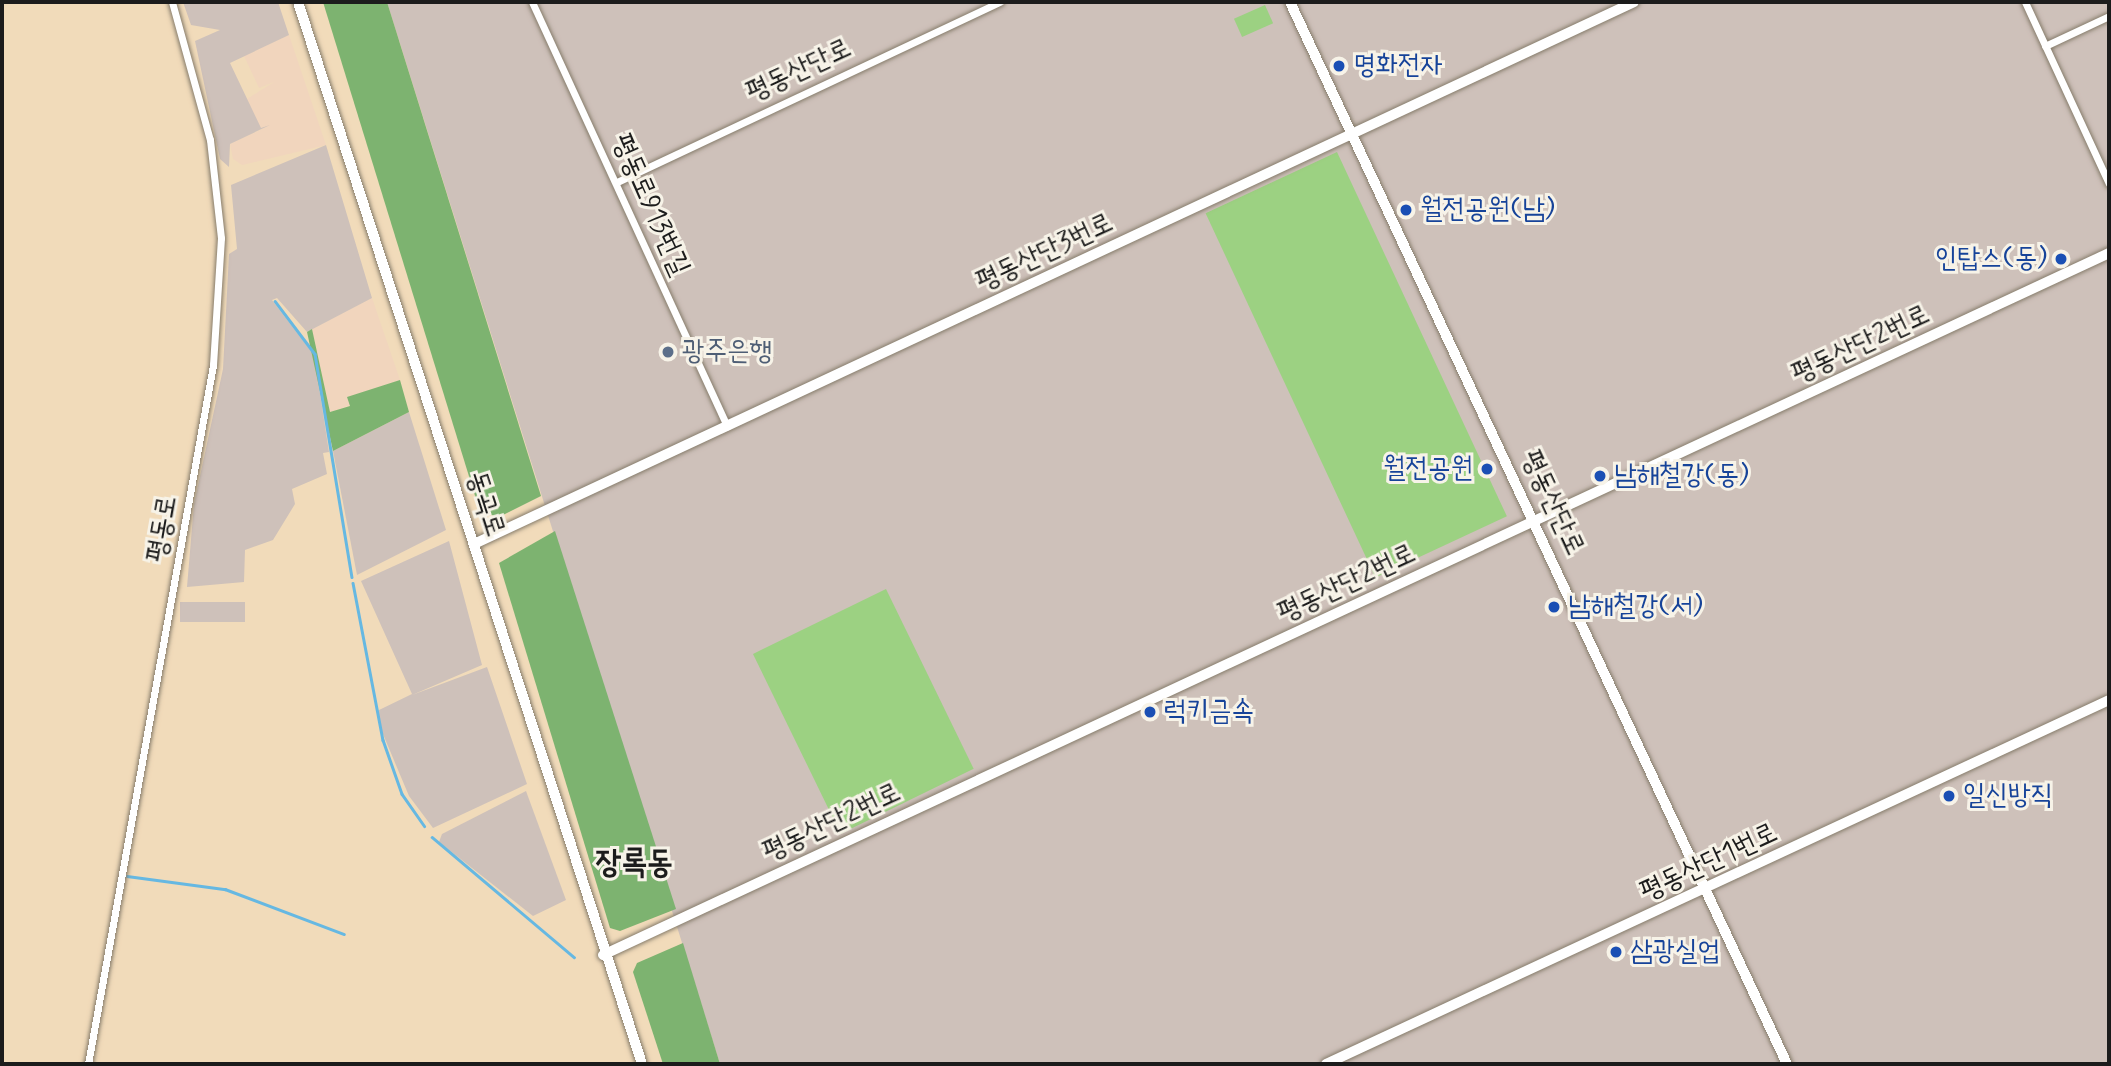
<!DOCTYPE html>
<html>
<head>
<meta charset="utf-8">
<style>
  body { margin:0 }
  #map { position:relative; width:2111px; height:1066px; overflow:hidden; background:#f1dbba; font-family:Mynerve,"Poor Story",sans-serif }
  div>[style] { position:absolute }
  .built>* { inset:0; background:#f1d5bd }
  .industrial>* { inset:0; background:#cec1ba; transform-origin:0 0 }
  .green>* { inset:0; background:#9cd182; transform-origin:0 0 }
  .forest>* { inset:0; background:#7db370 }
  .stream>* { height:2.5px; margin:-1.25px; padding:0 1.25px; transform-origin:1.25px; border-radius:1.25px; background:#66b8e2 }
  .roads { filter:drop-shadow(0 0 2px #867c6b) drop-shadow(0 0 2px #867c6b) }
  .street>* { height:7px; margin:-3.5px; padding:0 3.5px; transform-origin:3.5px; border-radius:3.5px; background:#fff }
  .secondary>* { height:10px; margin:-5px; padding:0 5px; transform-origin:5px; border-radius:5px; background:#fff }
  .dots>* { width:19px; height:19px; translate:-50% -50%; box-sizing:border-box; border:4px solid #f7f3e8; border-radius:50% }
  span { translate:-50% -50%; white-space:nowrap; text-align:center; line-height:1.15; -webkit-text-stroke:6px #f7f3e8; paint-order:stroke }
  .transit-label { font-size:28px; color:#164399 }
  .left { translate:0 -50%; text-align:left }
  .right { translate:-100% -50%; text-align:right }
  .street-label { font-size:28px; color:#1c1c1c }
  .service-label { font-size:28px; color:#4e5e75 }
  .quarter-label { font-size:32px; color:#1c1c1c; font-weight:700 }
  .frame { position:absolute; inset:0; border:4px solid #1c1c1c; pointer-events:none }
</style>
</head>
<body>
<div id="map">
  <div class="built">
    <div style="clip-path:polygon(289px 35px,326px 145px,242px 165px,233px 159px,230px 144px,268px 126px,261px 129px,247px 99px,274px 82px,259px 88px,244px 56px)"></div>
    <div style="clip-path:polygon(372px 298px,400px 380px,348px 397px,350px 405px,330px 412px,312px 329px)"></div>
  </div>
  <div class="industrial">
    <div style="clip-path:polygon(183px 2px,278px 2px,289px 35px,230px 63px,261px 128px,270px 125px,230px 144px,229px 167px,220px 159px,195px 41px,220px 30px,191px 25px)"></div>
    <div style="clip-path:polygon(387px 2px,2109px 2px,2109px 1064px,720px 1064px)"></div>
    <div style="clip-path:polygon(326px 145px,372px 298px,307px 332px,277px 298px,272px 300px,314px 355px,329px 452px,323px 453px,327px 474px,292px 489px,295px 504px,273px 540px,245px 550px,244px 582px,187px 587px,194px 504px,223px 369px,229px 254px,237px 249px,231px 185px)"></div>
    <div style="clip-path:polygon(409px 412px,446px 530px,357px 575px,333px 451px)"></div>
    <div style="clip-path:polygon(449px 541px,482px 665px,412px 695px,487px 667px,527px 784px,433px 828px,409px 796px,380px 727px,377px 711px,412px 694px,361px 581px)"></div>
    <div style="left:245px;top:602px;width:20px;height:65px;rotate:90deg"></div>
    <div style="clip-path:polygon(526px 791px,566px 900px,533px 916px,439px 842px,442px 834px)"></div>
  </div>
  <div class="green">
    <div style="left:1265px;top:5px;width:20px;height:34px;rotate:66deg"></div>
    <div style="left:1337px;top:152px;width:402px;height:145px;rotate:65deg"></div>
    <div style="left:886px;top:589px;width:200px;height:148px;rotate:64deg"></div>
  </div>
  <div class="forest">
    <div style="clip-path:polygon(323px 2px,387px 2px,541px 496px,499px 517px,480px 512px)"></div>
    <div style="clip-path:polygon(312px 329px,330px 412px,350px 406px,347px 397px,400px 380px,409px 412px,333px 451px,307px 332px)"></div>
    <div style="clip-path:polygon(555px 531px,676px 909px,620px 931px,610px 928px,499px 563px)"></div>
    <div style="clip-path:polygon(683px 943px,720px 1064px,663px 1064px,633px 972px,637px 963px)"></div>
  </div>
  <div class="stream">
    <div style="left:275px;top:301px;width:66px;rotate:53deg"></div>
    <div style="left:315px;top:354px;width:226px;rotate:80.6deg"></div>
    <div style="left:353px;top:583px;width:160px;rotate:79.2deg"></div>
    <div style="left:383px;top:740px;width:57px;rotate:70.6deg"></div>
    <div style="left:402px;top:794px;width:39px;rotate:55deg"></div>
    <div style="left:432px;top:837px;width:186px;rotate:40.2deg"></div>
    <div style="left:127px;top:876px;width:99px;rotate:7.6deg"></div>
    <div style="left:225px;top:889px;width:127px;rotate:20.7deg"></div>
  </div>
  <div class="roads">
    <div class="street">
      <div style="left:532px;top:2px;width:467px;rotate:65.3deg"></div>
      <div style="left:2025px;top:2px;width:200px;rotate:65.2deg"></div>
      <div style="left:2045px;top:46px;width:71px;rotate:-25.1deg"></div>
      <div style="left:617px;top:182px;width:423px;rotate:-25.2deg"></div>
      <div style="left:88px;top:1064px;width:710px;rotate:-79.86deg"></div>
      <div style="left:213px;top:365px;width:127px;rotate:-86.4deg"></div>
      <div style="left:221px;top:238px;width:99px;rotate:-96.4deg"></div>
      <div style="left:210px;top:140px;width:143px;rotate:-105.4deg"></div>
    </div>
    <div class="secondary">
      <div style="left:298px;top:2px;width:1116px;rotate:72.05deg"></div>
      <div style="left:1290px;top:2px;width:1173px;rotate:64.92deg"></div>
      <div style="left:474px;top:544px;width:1280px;rotate:-25.04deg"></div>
      <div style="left:603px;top:955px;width:1662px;rotate:-24.99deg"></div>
      <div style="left:1326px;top:1064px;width:863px;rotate:-24.93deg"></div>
    </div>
  </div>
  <div class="dots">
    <div style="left:1339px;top:66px;background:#1a4fb4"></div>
    <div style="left:1406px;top:210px;background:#1a4fb4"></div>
    <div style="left:2061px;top:259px;background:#1a4fb4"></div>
    <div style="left:668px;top:352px;background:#5c6f8a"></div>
    <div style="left:1487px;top:469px;background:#1a4fb4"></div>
    <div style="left:1600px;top:476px;background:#1a4fb4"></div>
    <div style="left:1554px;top:607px;background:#1a4fb4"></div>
    <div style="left:1150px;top:712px;background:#1a4fb4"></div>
    <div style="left:1949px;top:796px;background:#1a4fb4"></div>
    <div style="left:1616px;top:952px;background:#1a4fb4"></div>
  </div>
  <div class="transit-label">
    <span class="left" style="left:1353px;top:66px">명화전자</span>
    <span class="left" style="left:1420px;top:210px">월전공원(남)</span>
    <span class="right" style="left:2047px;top:259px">인탑스(동)</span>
    <span class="right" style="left:1473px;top:469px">월전공원</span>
    <span class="left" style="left:1614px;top:476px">남해철강(동)</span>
    <span class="left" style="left:1568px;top:607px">남해철강(서)</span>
    <span class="left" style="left:1164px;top:712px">럭키금속</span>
    <span class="left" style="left:1963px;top:796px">일신방직</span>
    <span class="left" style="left:1630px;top:952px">삼광실업</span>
  </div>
  <div class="street-label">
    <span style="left:799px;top:71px;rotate:-25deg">평동산단로</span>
    <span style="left:650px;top:205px;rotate:66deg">평동로913번길</span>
    <span style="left:1045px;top:253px;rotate:-25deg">평동산단3번로</span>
    <span style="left:1861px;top:345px;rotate:-25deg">평동산단2번로</span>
    <span style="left:1552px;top:503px;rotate:65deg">평동산단로</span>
    <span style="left:485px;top:504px;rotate:72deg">동곡로</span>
    <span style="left:163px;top:529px;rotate:-80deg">평동로</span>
    <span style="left:1347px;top:584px;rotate:-25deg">평동산단2번로</span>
    <span style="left:832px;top:823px;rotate:-25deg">평동산단2번로</span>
    <span style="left:1709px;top:863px;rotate:-25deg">평동산단1번로</span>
  </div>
  <div class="service-label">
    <span class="left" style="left:682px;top:352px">광주은행</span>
  </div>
  <div class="quarter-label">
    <span style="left:634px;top:863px">장록동</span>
  </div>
  <div class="frame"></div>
</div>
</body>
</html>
